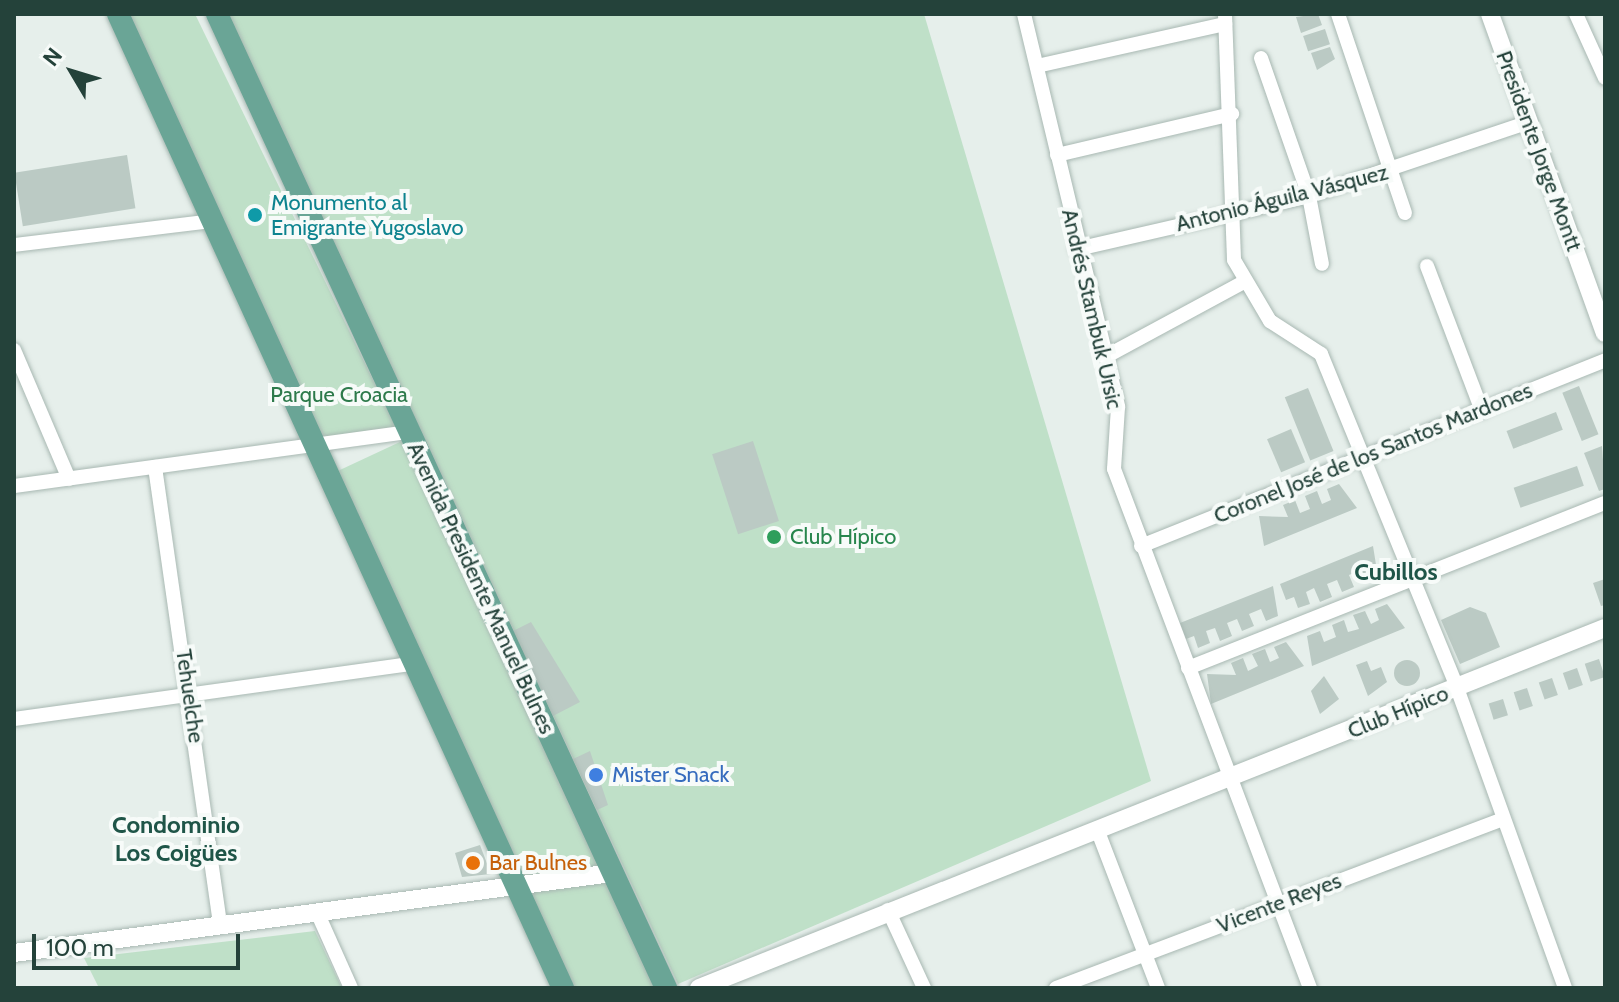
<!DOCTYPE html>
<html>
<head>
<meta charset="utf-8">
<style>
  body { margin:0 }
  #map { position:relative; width:1619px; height:1002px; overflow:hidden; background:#e6efeb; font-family:Cabin,sans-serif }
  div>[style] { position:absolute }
  .green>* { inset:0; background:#bfe0c8; transform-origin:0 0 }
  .building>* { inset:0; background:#bbcac4; transform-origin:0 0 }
  .round { border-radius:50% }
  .roads { filter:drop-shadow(0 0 2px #a8b8b2) drop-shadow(0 0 2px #a8b8b2) }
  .street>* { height:14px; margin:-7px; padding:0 7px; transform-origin:7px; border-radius:7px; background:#fff }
  .secondary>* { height:18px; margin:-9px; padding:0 9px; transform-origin:9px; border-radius:9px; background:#fff }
  .primary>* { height:22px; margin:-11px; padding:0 11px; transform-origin:11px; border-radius:11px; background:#6aa596 }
  .dots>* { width:22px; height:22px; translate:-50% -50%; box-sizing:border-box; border:4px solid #f7fbf9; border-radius:50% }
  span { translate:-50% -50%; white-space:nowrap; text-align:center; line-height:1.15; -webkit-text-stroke:8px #f7fbf9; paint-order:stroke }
  .street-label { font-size:22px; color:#24423a }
  .culture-label { font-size:22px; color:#0d838f }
  .left { translate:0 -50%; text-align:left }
  .park-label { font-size:22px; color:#2d7a4b }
  .leisure-label { font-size:22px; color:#27864d }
  .shop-label { font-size:22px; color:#366cbe }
  .food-label { font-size:22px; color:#c56008 }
  .neighbourhood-label { font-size:24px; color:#1f5548; font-weight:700 }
  .frame { position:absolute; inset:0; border:16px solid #24423a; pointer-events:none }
  .north { position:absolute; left:32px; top:32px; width:80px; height:80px; -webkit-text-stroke:6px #f7fbf9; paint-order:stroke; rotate:308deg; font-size:22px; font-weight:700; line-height:32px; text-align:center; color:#24423a }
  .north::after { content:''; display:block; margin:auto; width:28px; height:36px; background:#24423a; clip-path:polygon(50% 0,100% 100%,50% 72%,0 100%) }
  .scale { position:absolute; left:32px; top:934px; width:208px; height:36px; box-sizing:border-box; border:4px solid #24423a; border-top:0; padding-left:10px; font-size:24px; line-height:28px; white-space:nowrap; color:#24423a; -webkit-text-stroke:6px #f7fbf9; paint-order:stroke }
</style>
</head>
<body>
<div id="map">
  <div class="green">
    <div style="clip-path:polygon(130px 14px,195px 14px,396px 427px,317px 439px)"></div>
    <div style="clip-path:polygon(227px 14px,924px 14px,1151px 781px,678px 984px)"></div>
    <div style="left:402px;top:441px;width:602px;height:78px;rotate:65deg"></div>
    <div style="clip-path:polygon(315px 931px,342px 988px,99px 988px,84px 958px)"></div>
  </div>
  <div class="building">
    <div style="clip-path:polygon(1318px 14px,1322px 25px,1301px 33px,1296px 17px)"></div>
    <div style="left:1325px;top:29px;width:16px;height:23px;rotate:72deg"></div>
    <div style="clip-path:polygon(1330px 47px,1335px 59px,1317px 70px,1311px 53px)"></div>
    <div style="left:127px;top:155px;width:54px;height:114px;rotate:81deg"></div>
    <div style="left:1579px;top:386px;width:52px;height:18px;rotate:68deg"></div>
    <div style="left:1308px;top:388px;width:68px;height:25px;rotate:68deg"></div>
    <div style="left:1556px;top:412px;width:19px;height:53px;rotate:69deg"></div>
    <div style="left:1291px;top:429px;width:36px;height:26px;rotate:67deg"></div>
    <div style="left:753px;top:441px;width:84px;height:43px;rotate:72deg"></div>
    <div style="clip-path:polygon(1602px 446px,1605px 489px,1599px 491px,1584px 453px)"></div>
    <div style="left:1577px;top:466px;width:21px;height:67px;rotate:71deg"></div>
    <div style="clip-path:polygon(1339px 484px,1357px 508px,1264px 546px,1259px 516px,1288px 517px,1283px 505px,1295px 500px,1300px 513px,1310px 509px,1305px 496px,1317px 491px,1322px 504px,1331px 500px,1327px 489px)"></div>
    <div style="clip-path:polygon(1373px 546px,1378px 577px,1366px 581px,1361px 570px,1349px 575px,1354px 587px,1342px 592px,1337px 580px,1327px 584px,1332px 597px,1320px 602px,1314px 588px,1306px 592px,1310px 604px,1298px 608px,1294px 597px,1286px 600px,1280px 584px)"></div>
    <div style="clip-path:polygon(1605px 579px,1605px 605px,1601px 606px,1593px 583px)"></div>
    <div style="clip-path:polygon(1273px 586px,1278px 616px,1266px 621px,1261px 609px,1249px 614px,1254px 626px,1242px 631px,1237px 619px,1227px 623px,1232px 636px,1220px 641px,1215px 628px,1206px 631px,1210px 643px,1198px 648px,1194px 636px,1186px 639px,1180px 623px)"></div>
    <div style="clip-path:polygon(1387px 604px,1405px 628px,1312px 666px,1307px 636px,1320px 631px,1324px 642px,1336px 637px,1332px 625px,1344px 620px,1348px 632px,1359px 629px,1353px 615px,1365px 611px,1371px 624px,1379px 620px,1375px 609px)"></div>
    <div style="clip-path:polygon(1470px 607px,1486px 613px,1500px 647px,1460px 664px,1441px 620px)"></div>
    <div style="clip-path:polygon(531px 622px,580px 702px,553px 716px,513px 631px)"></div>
    <div style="clip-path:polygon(1286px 642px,1304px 666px,1211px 704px,1207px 674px,1236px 675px,1231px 663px,1243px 658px,1248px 671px,1258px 666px,1252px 654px,1265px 649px,1270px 662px,1279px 658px,1274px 647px)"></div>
    <div style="left:1599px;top:659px;width:19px;height:15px;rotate:72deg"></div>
    <div class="round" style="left:1394px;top:660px;width:26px;height:26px"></div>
    <div style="clip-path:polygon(1367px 661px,1371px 671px,1381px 667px,1387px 682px,1368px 696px,1356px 665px)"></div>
    <div style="left:1577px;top:668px;width:18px;height:15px;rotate:71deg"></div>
    <div style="clip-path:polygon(1324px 676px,1339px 699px,1320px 714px,1311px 691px)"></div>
    <div style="left:1552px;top:678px;width:18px;height:14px;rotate:71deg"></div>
    <div style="left:1527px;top:688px;width:19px;height:14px;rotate:72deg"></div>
    <div style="left:1503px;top:699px;width:17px;height:15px;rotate:73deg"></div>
    <div style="clip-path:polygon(590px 751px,608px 805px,597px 810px,573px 759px)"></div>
    <div style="clip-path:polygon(480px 845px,491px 874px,462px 877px,455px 853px)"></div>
  </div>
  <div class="roads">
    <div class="street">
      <div style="left:1024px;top:14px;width:404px;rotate:76.5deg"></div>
      <div style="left:1118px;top:407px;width:62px;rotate:93.7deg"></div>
      <div style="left:1114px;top:469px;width:555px;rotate:69.31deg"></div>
      <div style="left:1225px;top:14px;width:246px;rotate:87.9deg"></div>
      <div style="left:1234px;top:260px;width:71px;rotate:59.5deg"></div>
      <div style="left:1270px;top:321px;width:61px;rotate:32.9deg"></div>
      <div style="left:1321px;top:354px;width:361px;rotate:67.8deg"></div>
      <div style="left:1457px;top:688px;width:319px;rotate:70.2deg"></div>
      <div style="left:1338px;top:14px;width:210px;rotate:71.4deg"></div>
      <div style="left:1576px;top:14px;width:70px;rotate:65.6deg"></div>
      <div style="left:1261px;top:58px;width:146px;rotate:70.8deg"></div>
      <div style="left:1309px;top:196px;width:69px;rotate:79.2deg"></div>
      <div style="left:1037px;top:66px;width:193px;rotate:-12.6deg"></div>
      <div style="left:1057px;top:155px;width:180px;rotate:-13.2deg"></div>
      <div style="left:14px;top:245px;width:198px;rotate:-6.9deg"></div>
      <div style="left:1077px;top:249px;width:238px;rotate:-12.9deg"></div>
      <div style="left:1309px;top:196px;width:232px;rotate:-18.6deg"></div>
      <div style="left:1427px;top:266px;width:155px;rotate:69.2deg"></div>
      <div style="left:14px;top:350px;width:140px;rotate:66.9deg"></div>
      <div style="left:1105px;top:357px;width:156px;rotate:-28.4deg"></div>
      <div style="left:155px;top:467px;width:463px;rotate:81.9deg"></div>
      <div style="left:14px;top:486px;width:399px;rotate:-7.8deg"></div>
      <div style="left:1141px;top:546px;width:500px;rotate:-21.8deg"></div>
      <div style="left:1188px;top:668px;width:448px;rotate:-21.6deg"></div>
      <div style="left:14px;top:719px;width:402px;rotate:-7.9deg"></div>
      <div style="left:1097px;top:829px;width:170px;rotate:69deg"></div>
      <div style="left:888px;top:910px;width:86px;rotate:65.2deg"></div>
      <div style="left:317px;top:912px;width:83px;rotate:65.9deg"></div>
      <div style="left:1056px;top:988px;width:478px;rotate:-20.7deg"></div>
    </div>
    <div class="secondary">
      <div style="left:1490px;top:14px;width:339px;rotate:70.2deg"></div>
      <div style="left:14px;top:953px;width:603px;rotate:-7.62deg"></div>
      <div style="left:699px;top:988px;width:975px;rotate:-21.67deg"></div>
    </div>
    <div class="primary">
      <div style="left:118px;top:14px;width:1071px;rotate:65.45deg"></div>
      <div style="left:217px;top:14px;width:1073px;rotate:65.25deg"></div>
    </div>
  </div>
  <div class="dots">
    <div style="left:255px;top:215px;background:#0f9aa8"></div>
    <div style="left:774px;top:537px;background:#2e9e5b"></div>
    <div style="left:596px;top:775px;background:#3f7fe0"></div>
    <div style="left:473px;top:863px;background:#e8710a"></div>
  </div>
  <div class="street-label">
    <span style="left:1539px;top:151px;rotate:70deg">Presidente Jorge Montt</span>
    <span style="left:1282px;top:198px;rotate:-14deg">Antonio Águila Vásquez</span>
    <span style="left:1092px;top:309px;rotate:77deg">Andrés Stambuk Ursic</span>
    <span style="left:1373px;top:453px;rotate:-22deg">Coronel José de los Santos Mardones</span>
    <span style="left:481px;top:588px;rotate:65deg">Avenida Presidente Manuel Bulnes</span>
    <span style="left:190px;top:696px;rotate:82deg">Tehuelche</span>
    <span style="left:1398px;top:712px;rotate:-22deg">Club Hípico</span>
    <span style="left:1279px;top:903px;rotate:-21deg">Vicente Reyes</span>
  </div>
  <div class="culture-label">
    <span class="left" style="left:271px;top:215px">Monumento al<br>Emigrante Yugoslavo</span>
  </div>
  <div class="park-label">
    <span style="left:339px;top:395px">Parque Croacia</span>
  </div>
  <div class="leisure-label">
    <span class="left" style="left:790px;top:537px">Club Hípico</span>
  </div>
  <div class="shop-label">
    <span class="left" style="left:612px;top:775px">Mister Snack</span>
  </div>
  <div class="food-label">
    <span class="left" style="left:489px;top:863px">Bar Bulnes</span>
  </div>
  <div class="neighbourhood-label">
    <span style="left:1396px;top:572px">Cubillos</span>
    <span style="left:176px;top:839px">Condominio<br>Los Coigües</span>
  </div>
  <div class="frame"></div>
  <div class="north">N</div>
  <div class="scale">100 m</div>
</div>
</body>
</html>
